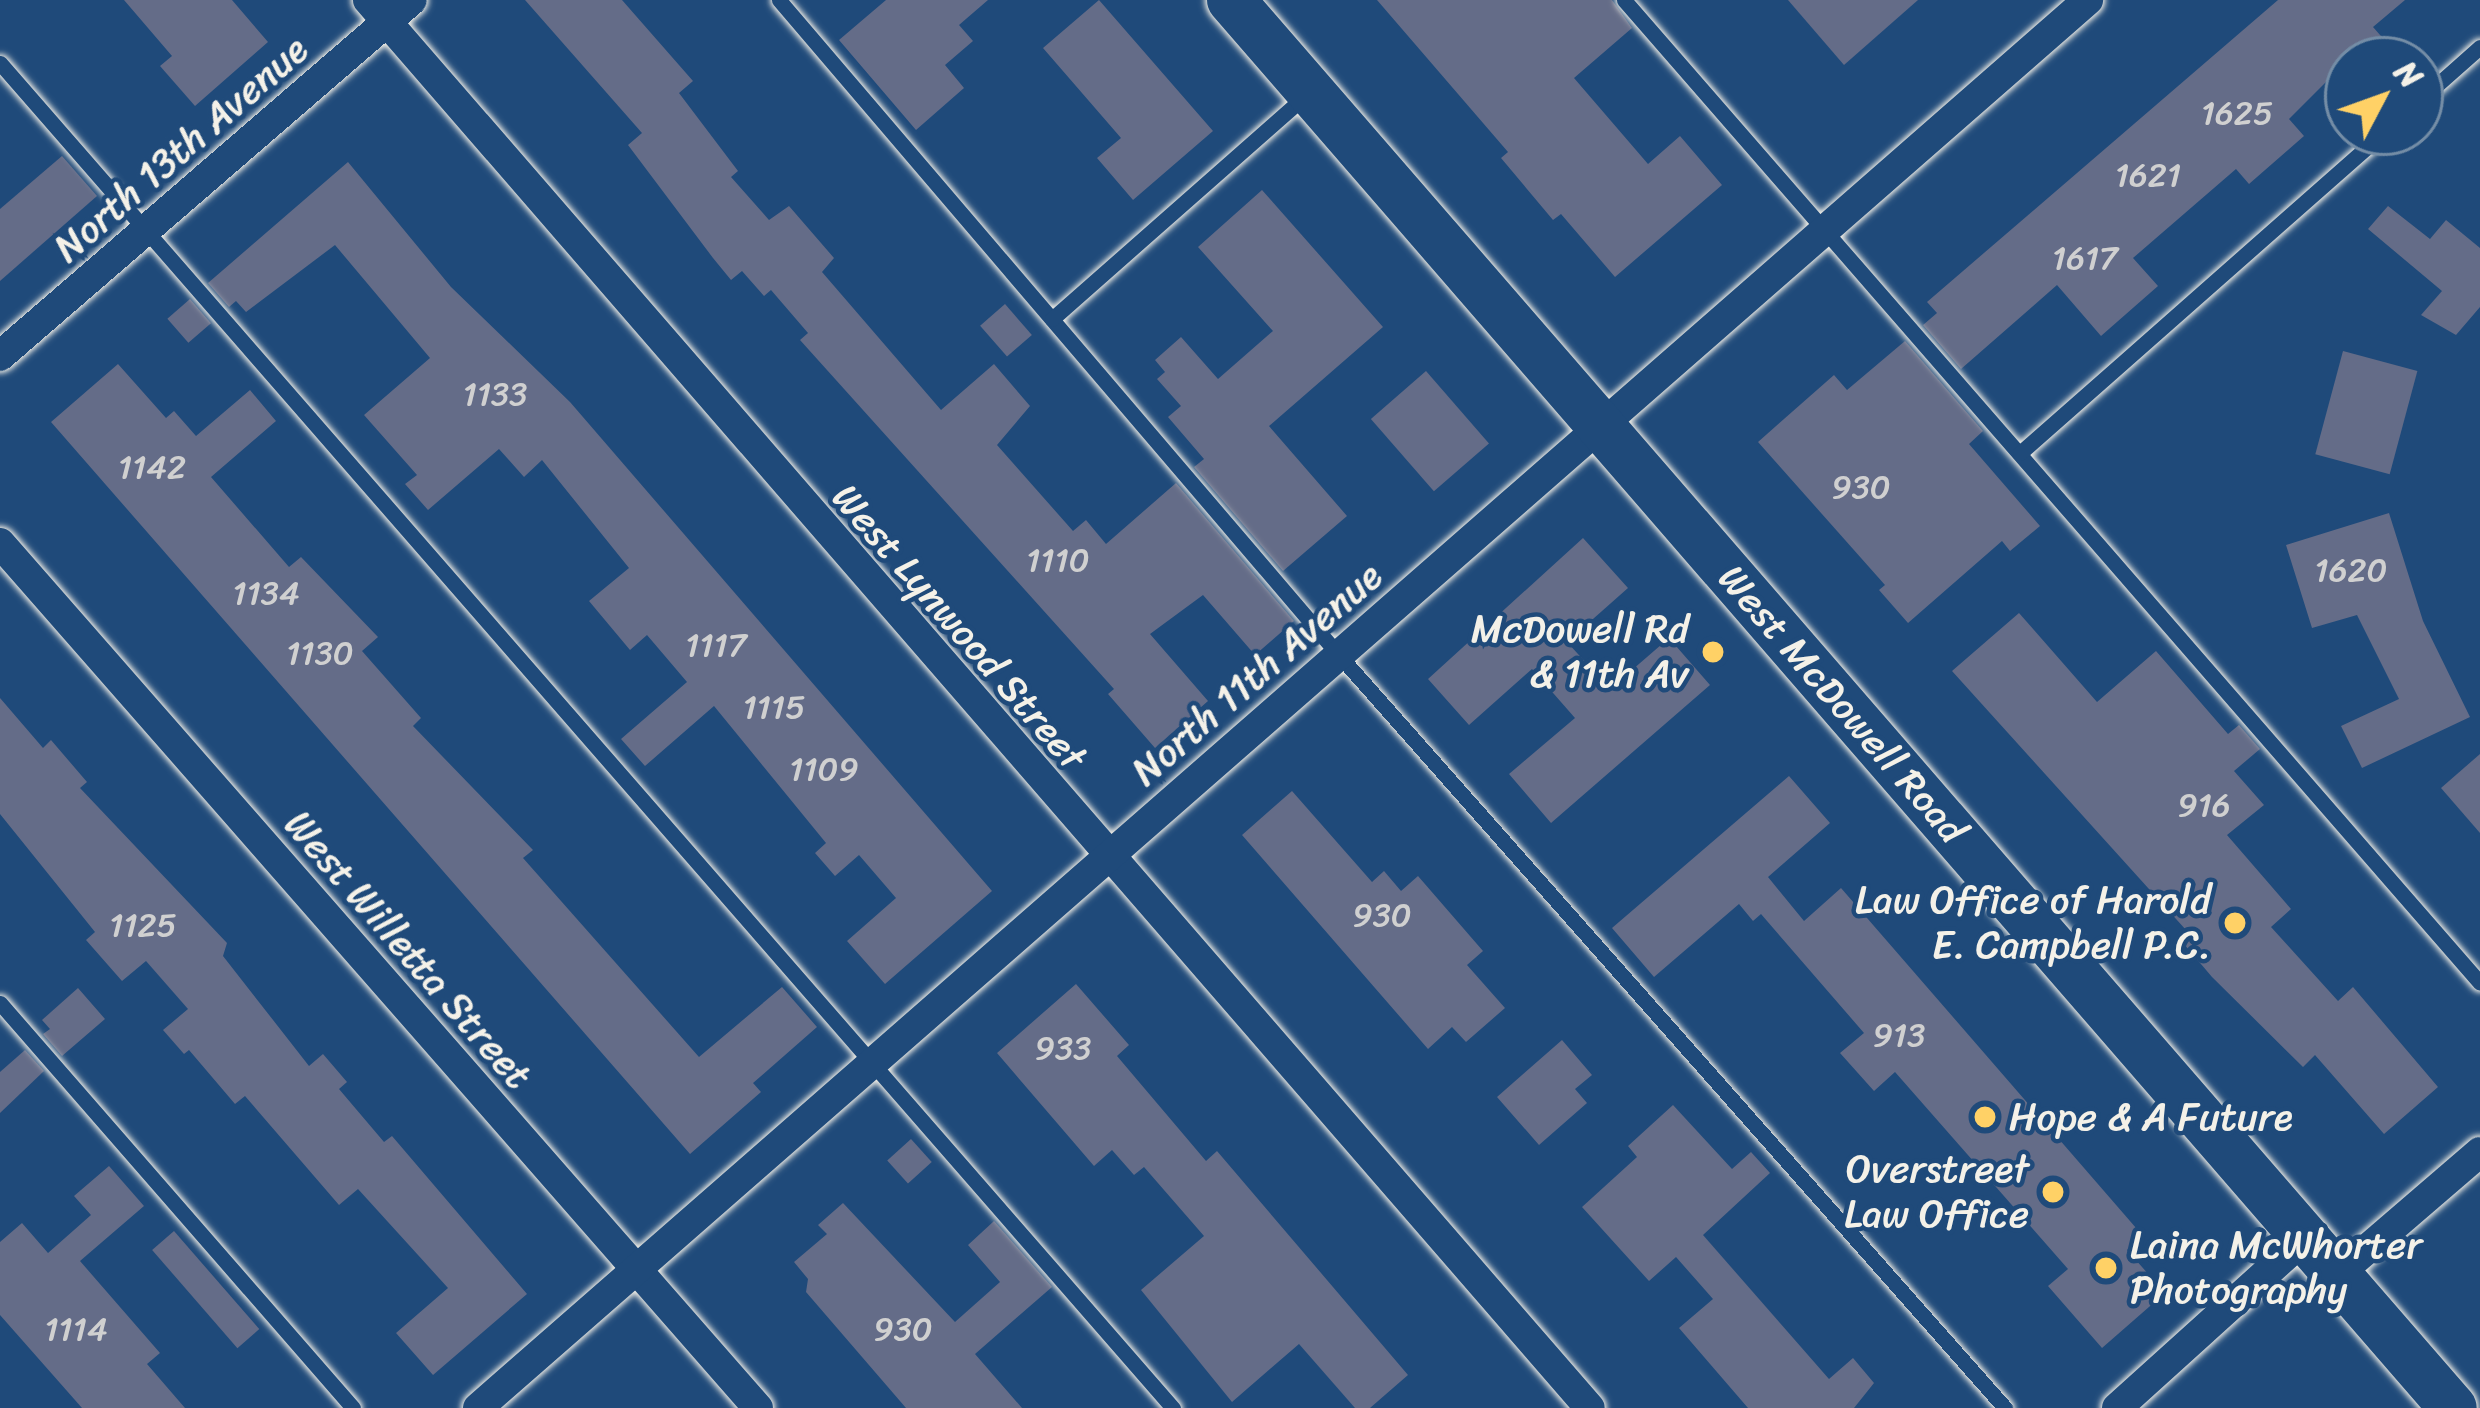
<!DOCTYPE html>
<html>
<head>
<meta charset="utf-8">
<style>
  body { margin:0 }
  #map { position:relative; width:2480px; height:1408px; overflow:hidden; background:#1f4a7a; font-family:Sriracha,sans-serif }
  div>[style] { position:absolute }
  .building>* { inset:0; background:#646c88; transform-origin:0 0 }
  .roads { filter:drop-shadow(0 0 3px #f4f1e8) drop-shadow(0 0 3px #f4f1e8) }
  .service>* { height:15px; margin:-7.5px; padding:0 7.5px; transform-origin:7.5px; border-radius:7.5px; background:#1f4a7a }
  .minor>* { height:30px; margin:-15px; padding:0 15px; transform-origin:15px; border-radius:15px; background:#1f4a7a }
  .primary>* { height:48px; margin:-24px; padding:0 24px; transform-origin:24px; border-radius:24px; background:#1f4a7a }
  .dots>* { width:33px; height:33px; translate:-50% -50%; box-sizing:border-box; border:6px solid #1f4a7a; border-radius:50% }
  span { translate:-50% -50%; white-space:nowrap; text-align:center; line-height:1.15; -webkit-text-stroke:9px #1f4a7a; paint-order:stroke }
  .number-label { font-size:33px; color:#d0d0d0 }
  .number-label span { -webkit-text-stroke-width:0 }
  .street-label { font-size:39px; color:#f4f1e8 }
  .poi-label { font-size:39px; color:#f4f1e8 }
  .right { translate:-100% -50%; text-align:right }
  .left { translate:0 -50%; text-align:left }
  .north { position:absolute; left:2324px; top:36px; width:120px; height:120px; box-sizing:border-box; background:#1f4a7a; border:3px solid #748da6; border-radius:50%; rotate:49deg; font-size:33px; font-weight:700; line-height:48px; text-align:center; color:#f4f1e8 }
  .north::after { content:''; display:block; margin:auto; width:42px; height:54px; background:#ffd166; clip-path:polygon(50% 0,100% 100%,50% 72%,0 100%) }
</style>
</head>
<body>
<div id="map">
  <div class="building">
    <div style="clip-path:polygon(124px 0,232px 0,268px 42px,195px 106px,160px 66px,172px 56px)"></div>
    <div style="clip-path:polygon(525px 0,622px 0,693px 81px,679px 93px,738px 171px,731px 177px,769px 220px,789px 206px,834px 258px,822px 272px,941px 410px,994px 364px,1030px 406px,997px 445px,1073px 531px,1086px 520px,1106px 544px,1176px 483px,1294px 621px,1255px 655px,1203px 595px,1150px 634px,1208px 701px,1155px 748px,1108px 694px,1114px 689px,800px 340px,808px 333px,771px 290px,764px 296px,742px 271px,731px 280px,713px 258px,628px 145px,642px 133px)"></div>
    <div style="clip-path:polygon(886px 0,988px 0,959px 25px,973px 41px,945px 65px,964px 88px,916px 130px,839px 40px)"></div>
    <div style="clip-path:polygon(1099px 0,1213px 131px,1133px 200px,1097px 158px,1121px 138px,1043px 48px)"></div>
    <div style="clip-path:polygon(1377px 0,1612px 0,1632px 28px,1574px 78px,1648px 164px,1680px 136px,1722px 185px,1615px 277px,1561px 214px,1553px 220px,1501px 158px,1508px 152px)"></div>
    <div style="clip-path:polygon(1788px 0,1918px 0,1844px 65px)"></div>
    <div style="clip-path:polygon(2278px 0,2405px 0,2373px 27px,2402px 60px,2348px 60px,2289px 119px,2304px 136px,2249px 184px,2236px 169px,2133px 258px,2158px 286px,2101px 336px,2057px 285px,1961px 369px,1923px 325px,1937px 313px,1927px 302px)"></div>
    <div style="clip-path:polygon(62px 156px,97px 196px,0 281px,0 209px)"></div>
    <div style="clip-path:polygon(348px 162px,451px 287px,570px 402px,992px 891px,885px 984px,847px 941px,896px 898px,859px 855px,835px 876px,815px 853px,826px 843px,714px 706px,645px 766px,621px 739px,687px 682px,647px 635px,630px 650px,589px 601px,629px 568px,542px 460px,524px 477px,499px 449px,428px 510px,405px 484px,417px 475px,364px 415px,430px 358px,335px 245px,246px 312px,236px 301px,229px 307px,208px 283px)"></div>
    <div style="clip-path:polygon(1262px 190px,1383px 327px,1269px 426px,1347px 516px,1283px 571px,1194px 467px,1204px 459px,1168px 417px,1181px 406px,1157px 379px,1165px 372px,1155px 360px,1181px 337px,1218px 379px,1273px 331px,1198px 247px)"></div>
    <div style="clip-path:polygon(2388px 206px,2430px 239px,2446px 220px,2480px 248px,2480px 307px,2456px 335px,2421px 315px,2442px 291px,2368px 229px)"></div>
    <div style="left:190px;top:299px;width:32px;height:30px;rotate:49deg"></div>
    <div style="left:1005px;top:304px;width:41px;height:33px;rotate:49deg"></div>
    <div style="clip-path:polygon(1905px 341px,1983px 431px,1969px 444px,2040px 526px,2010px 551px,2002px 541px,1908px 623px,1879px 590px,1885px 585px,1758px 442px,1834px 375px,1847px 390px)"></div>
    <div style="left:2343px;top:351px;width:77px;height:107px;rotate:15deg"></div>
    <div style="clip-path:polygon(118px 364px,166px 418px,174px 411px,196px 436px,250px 390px,276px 421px,211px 477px,289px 567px,301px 557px,378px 637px,362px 651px,421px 718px,413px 726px,533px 850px,523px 858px,699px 1057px,782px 987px,817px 1027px,753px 1083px,761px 1092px,690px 1154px,51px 422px)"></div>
    <div style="left:1426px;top:371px;width:96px;height:73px;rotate:49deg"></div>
    <div style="clip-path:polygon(2389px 513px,2423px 621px,2470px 717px,2362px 768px,2341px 726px,2399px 699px,2357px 615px,2312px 628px,2286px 545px)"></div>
    <div style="clip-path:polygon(1583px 538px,1628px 588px,1567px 642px,1610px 689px,1669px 638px,1710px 685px,1551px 823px,1509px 774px,1575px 718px,1532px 669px,1469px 725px,1428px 679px)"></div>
    <div style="clip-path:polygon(2019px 613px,2097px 702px,2156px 651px,2228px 734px,2239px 725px,2260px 749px,2234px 771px,2264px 805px,2227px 835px,2291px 909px,2271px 927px,2338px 1001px,2353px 987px,2438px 1087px,2384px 1134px,2315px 1055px,2303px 1067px,2212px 977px,2178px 937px,2186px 930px,1952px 671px)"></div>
    <div style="clip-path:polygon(0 698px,43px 748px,51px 740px,87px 782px,80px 788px,227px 943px,223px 956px,309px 1066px,323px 1054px,347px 1082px,339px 1089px,384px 1142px,392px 1136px,527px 1294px,433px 1375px,396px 1333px,448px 1288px,358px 1189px,339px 1205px,245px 1096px,235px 1104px,189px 1050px,184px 1054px,163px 1030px,188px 1009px,146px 961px,122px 981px,86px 940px,95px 932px,0 814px)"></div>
    <div style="clip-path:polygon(2480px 754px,2480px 833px,2441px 788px)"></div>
    <div style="clip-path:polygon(1789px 776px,1830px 823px,1768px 877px,1804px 921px,1841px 888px,2143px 1236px,2127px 1250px,2165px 1293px,2102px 1348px,2048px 1286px,2068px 1269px,1895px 1072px,1874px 1091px,1840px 1053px,1864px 1033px,1761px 914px,1753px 921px,1739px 904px,1654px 977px,1612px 928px)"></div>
    <div style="clip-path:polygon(1292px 791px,1372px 882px,1384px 871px,1401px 891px,1418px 876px,1483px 951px,1467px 965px,1505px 1008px,1466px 1042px,1452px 1027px,1428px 1049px,1242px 835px)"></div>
    <div style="clip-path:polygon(1076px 984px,1129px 1045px,1117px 1056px,1206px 1161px,1217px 1151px,1408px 1375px,1370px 1408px,1355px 1408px,1299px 1344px,1232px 1402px,1141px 1290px,1204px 1236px,1144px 1167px,1134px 1175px,1112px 1150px,1094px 1166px,997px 1053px)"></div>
    <div style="clip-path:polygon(78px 988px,105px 1019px,62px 1056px,43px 1034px,50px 1029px,42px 1020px)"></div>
    <div style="clip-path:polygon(1562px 1040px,1592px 1075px,1575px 1089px,1587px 1103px,1539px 1145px,1497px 1097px)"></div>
    <div style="clip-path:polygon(25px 1050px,44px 1071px,0 1113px,0 1072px)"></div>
    <div style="clip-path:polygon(1673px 1105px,1732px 1169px,1751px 1152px,1770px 1173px,1703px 1235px,1829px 1379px,1853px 1358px,1874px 1383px,1854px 1408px,1748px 1408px,1679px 1328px,1713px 1299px,1676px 1257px,1649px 1281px,1582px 1207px,1637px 1157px,1628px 1146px)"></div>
    <div style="left:911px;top:1139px;width:31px;height:32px;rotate:48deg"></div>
    <div style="clip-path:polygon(109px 1166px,144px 1206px,80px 1261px,160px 1353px,147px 1364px,185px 1408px,82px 1408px,0 1315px,0 1242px,22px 1223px,48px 1253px,91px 1215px,74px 1196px)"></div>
    <div style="clip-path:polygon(843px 1203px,955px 1322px,1000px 1282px,968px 1245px,994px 1221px,1052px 1287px,975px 1354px,1022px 1408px,906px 1408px,806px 1292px,808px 1279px,794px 1262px,827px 1234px,818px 1225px)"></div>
    <div style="left:174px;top:1231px;width:130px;height:29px;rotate:49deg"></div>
  </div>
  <div class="roads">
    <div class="service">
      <div style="left:779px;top:0;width:860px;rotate:49.48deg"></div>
      <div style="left:1338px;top:654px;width:1007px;rotate:48.5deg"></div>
      <div style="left:1624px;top:0;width:1303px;rotate:48.95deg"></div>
      <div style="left:0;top:63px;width:1785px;rotate:48.91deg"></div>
      <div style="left:2420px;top:100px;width:80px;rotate:-41.5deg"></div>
      <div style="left:1052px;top:319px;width:336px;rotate:-41.4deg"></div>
      <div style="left:2020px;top:453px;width:485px;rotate:-41.4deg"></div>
      <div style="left:0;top:1003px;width:537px;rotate:48.92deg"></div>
    </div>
    <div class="minor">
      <div style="left:368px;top:0;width:1864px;rotate:49.05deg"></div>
      <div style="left:0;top:356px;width:544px;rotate:-40.83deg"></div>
      <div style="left:0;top:543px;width:1150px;rotate:48.77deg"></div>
      <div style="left:2338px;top:1274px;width:187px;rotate:-40.7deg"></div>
      <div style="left:478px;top:1408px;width:2139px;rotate:-41.17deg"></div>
      <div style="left:2117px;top:1408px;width:253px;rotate:-42.1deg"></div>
    </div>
    <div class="primary">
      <div style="left:1231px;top:0;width:1864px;rotate:49.05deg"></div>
    </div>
  </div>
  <div class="dots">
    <div style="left:1713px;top:652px;background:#ffd166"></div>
    <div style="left:2235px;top:923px;background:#ffd166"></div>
    <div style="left:1985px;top:1117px;background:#ffd166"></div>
    <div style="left:2053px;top:1192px;background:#ffd166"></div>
    <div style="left:2106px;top:1268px;background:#ffd166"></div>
  </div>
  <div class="number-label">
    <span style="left:2237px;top:114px">1625</span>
    <span style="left:2148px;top:176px">1621</span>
    <span style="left:2085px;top:259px">1617</span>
    <span style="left:495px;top:395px">1133</span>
    <span style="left:152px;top:468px">1142</span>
    <span style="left:1861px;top:488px">930</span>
    <span style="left:1058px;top:561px">1110</span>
    <span style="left:2351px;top:571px">1620</span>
    <span style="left:266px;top:594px">1134</span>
    <span style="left:716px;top:646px">1117</span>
    <span style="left:320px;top:654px">1130</span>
    <span style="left:774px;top:708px">1115</span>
    <span style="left:824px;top:770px">1109</span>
    <span style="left:2204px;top:806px">916</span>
    <span style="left:1382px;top:916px">930</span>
    <span style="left:143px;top:926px">1125</span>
    <span style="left:1899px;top:1036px">913</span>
    <span style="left:1063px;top:1049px">933</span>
    <span style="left:76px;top:1330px">1114</span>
    <span style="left:903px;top:1330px">930</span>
  </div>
  <div class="street-label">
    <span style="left:181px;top:149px;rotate:-41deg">North 13th Avenue</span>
    <span style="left:959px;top:627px;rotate:49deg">West Lynwood Street</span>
    <span style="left:1257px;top:674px;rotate:-41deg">North 11th Avenue</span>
    <span style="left:1842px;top:704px;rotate:49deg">West McDowell Road</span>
    <span style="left:408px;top:950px;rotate:49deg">West Willetta Street</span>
  </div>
  <div class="poi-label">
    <span class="right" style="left:1689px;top:652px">McDowell Rd<br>&amp; 11th Av</span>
    <span class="right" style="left:2211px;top:923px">Law Office of Harold<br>E. Campbell P.C.</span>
    <span class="left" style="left:2009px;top:1117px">Hope &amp; A Future</span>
    <span class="right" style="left:2029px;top:1192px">Overstreet<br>Law Office</span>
    <span class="left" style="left:2130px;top:1268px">Laina McWhorter<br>Photography</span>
  </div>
  <div class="north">N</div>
</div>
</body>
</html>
